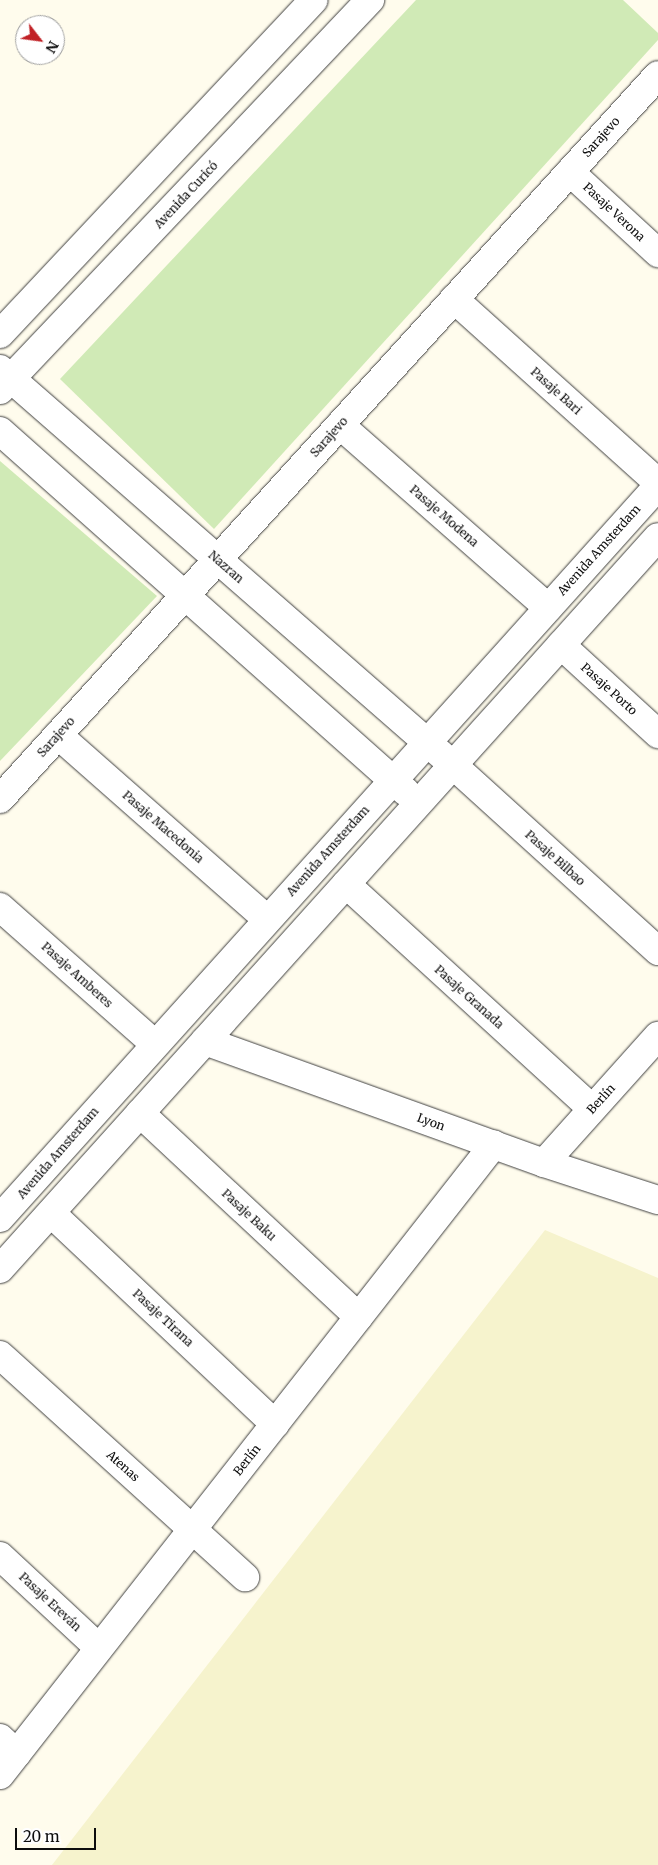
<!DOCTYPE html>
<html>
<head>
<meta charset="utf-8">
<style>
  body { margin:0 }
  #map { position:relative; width:658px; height:1865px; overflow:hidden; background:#fffced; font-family:Merriweather,serif }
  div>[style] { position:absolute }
  .farmland>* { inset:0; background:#f6f3cd }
  .green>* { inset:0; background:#d0eab6 }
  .roads { filter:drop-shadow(0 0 1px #404040) drop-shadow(0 0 1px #404040) }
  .minor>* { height:28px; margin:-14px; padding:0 14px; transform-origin:14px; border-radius:14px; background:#fff }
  span { translate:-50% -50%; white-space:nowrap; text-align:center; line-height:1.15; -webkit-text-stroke:5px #fff; paint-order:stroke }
  .street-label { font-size:12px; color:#0d0d0d }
  .north { position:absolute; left:15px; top:15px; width:50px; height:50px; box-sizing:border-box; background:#fff; border:1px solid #9e9e9e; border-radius:50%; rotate:120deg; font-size:14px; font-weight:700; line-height:20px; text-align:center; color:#0d0d0d }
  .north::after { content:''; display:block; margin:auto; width:18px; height:22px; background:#c12126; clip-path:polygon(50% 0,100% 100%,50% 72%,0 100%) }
  .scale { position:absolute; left:15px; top:1828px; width:81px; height:22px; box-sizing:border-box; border:2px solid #0d0d0d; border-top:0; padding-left:6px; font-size:15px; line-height:18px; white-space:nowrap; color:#0d0d0d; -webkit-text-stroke:4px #fff; paint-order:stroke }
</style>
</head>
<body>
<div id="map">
  <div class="farmland">
    <div style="clip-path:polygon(545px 1230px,658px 1278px,658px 1865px,52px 1865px)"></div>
  </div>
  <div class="green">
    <div style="clip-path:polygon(416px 0,623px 0,658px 33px,658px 40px,214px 529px,60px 379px)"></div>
    <div style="clip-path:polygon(0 461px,157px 596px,0 761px)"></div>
  </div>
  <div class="roads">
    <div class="minor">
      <div style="left:570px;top:172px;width:120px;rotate:42.6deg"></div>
      <div style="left:454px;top:299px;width:275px;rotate:42deg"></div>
      <div style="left:0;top:334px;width:458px;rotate:-46.8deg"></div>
      <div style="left:0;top:369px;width:602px;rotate:41.16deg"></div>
      <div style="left:453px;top:765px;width:277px;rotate:42.2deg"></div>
      <div style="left:0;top:390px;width:538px;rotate:-46.51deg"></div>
      <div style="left:340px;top:425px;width:277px;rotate:41.3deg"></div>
      <div style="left:0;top:431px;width:543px;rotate:41.64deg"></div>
      <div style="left:561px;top:645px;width:132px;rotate:42.5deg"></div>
      <div style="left:58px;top:735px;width:278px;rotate:41.4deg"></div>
      <div style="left:0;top:799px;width:978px;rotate:-47.73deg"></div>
      <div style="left:346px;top:884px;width:333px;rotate:42.4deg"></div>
      <div style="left:0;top:907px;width:207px;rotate:41.5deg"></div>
      <div style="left:205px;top:1041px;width:360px;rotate:19.8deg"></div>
      <div style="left:544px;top:1163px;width:120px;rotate:18deg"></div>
      <div style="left:140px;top:1113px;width:299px;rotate:43deg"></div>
      <div style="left:544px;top:1163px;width:171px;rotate:-48.1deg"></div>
      <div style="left:51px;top:1213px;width:308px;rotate:43.3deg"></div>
      <div style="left:0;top:1218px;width:984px;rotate:-48.05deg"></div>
      <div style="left:0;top:1269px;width:984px;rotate:-48.05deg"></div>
      <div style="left:0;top:1355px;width:331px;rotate:42.2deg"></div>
      <div style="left:0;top:1556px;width:135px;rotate:42.9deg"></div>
      <div style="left:0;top:1738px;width:23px;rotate:43deg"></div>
      <div style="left:0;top:1775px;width:801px;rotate:-51.94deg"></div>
    </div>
  </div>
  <div class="street-label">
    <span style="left:601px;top:137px;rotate:-48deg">Sarajevo</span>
    <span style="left:186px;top:195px;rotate:-47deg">Avenida Curicó</span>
    <span style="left:614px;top:212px;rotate:43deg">Pasaje Verona</span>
    <span style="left:556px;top:391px;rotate:42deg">Pasaje Bari</span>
    <span style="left:329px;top:437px;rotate:-48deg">Sarajevo</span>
    <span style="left:444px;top:516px;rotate:41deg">Pasaje Modena</span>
    <span style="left:599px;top:550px;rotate:-48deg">Avenida Amsterdam</span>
    <span style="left:226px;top:567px;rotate:41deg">Nazran</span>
    <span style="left:609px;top:689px;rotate:42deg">Pasaje Porto</span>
    <span style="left:56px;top:737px;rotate:-48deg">Sarajevo</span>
    <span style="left:163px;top:827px;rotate:41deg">Pasaje Macedonia</span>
    <span style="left:328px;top:851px;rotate:-48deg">Avenida Amsterdam</span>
    <span style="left:555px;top:858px;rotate:42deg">Pasaje Bilbao</span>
    <span style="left:77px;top:975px;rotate:42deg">Pasaje Amberes</span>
    <span style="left:469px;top:997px;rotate:42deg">Pasaje Granada</span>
    <span style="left:601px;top:1099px;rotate:-48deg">Berlín</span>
    <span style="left:431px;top:1122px;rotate:20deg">Lyon</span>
    <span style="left:58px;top:1153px;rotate:-49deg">Avenida Amsterdam</span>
    <span style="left:249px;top:1215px;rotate:43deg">Pasaje Baku</span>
    <span style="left:163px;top:1318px;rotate:43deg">Pasaje Tirana</span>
    <span style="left:247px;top:1460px;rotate:-52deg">Berlín</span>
    <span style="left:123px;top:1466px;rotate:42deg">Atenas</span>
    <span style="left:50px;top:1602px;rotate:43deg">Pasaje Ereván</span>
  </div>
  <div class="north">N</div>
  <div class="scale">20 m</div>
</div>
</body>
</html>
